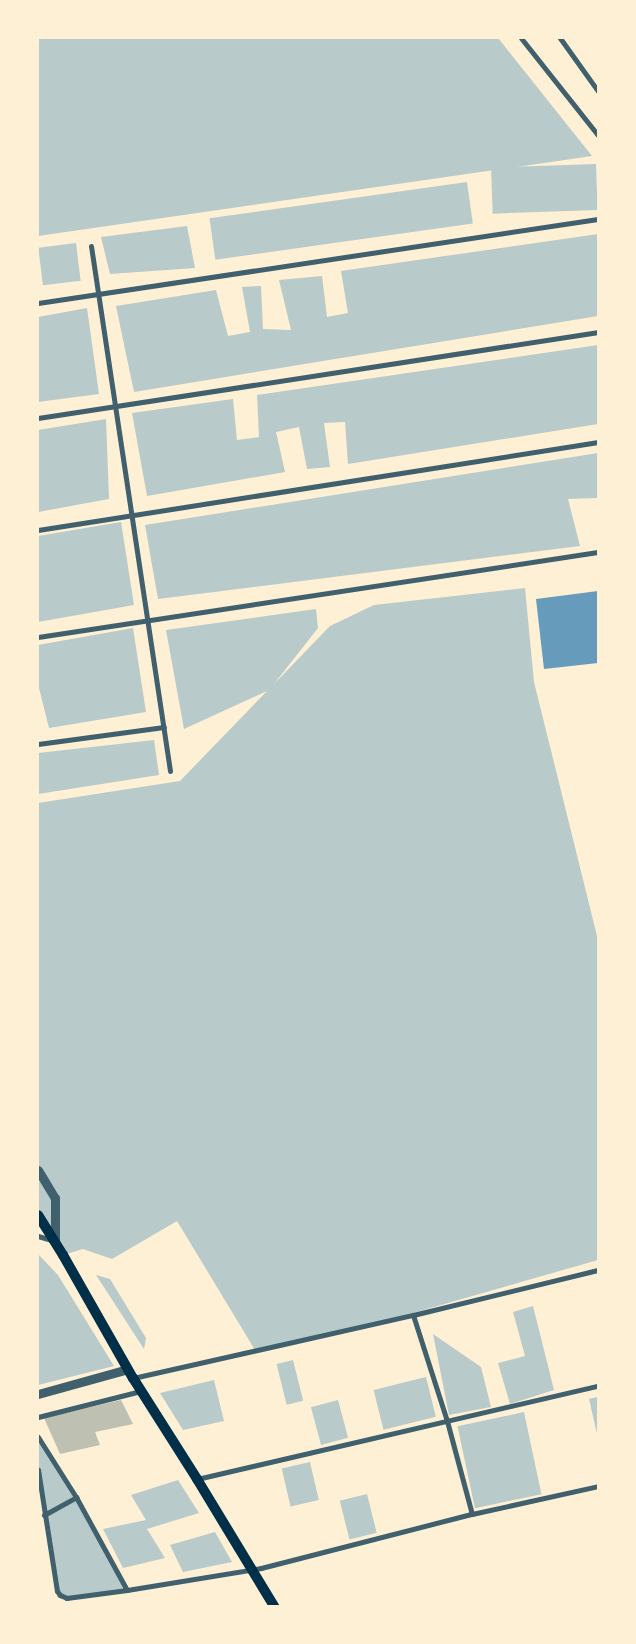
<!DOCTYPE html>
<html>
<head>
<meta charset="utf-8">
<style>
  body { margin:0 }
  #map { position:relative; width:636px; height:1644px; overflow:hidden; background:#fdf0d5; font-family:"IBM Plex Serif",serif }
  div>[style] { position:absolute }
  .green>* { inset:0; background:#b9caca; transform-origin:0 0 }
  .water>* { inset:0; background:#669bbc }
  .building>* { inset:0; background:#bec0b2 }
  .minor>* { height:5px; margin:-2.5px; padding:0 2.5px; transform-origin:2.5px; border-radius:2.5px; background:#3f606c }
  .tertiary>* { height:9px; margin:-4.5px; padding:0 4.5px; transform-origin:4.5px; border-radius:4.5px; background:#3f606c }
  .secondary>* { height:10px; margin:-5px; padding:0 5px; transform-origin:5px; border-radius:5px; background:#003049 }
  span { translate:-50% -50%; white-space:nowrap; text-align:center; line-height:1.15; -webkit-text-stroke:5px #fdf0d5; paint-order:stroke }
  .frame { position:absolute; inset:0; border:39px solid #fdf0d5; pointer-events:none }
</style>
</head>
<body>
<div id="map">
  <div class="green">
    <div style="clip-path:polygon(38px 38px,498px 38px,592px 156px,38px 236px)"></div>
    <div style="left:596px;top:164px;width:46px;height:105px;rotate:88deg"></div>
    <div style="left:467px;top:182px;width:42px;height:260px;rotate:82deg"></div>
    <div style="clip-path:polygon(187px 226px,195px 268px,110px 274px,101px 237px)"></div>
    <div style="clip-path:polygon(598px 234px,598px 316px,134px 392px,116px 306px,216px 290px,228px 336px,250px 332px,242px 287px,261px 286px,263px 329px,291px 330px,279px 280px,322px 276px,327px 317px,348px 313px,341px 271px)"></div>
    <div style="left:76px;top:243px;width:38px;height:38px;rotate:83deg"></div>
    <div style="clip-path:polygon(87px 308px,99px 394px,38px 402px,38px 317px)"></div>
    <div style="clip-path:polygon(598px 345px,598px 424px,348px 464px,345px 422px,324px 423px,330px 467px,307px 469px,299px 427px,276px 432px,285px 472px,147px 496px,132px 413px,233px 399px,237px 440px,259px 437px,257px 395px)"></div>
    <div style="clip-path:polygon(106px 419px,109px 499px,38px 512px,38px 430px)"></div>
    <div style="clip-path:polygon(598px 453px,598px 503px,597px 498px,568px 499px,580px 546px,158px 599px,145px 525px)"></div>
    <div style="clip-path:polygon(121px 522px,134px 605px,38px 622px,38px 536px)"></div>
    <div style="clip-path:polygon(525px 588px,534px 682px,598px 940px,598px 1260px,392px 1319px,255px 1350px,177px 1221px,112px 1259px,83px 1249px,63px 1255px,38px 1215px,38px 803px,180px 781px,267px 691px,184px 729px,166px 630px,316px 609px,318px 628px,274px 684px,330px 626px,374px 605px)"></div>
    <div style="clip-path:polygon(133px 628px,146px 712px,49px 728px,38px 684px,38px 645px)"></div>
    <div style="clip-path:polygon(154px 740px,159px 775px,38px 794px,38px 753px)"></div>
    <div style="clip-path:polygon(38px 1254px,58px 1275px,114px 1366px,38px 1385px)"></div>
    <div style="clip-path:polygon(96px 1275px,110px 1279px,146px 1338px,144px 1349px)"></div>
    <div style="clip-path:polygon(533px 1306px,554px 1390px,510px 1404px,498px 1363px,525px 1356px,513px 1312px)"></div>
    <div style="clip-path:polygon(433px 1334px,481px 1367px,491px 1407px,449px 1415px)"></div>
    <div style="left:293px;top:1360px;width:42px;height:17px;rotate:76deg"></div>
    <div style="left:426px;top:1377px;width:41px;height:54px;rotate:76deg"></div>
    <div style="clip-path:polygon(214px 1380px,224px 1421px,183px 1430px,160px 1393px)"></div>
    <div style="clip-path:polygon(598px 1397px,598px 1438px,589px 1399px)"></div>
    <div style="left:338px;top:1400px;width:39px;height:28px;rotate:75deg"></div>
    <div style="left:524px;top:1412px;width:84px;height:68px;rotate:78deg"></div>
    <div style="clip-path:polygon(38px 1437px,59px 1469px,127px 1590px,67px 1598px,60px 1595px,38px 1469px)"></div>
    <div style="left:310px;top:1462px;width:39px;height:29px;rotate:77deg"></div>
    <div style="clip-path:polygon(178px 1480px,199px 1513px,147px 1529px,165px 1558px,123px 1568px,103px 1529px,146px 1520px,131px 1495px)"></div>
    <div style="left:367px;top:1494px;width:40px;height:28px;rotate:76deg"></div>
    <div style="clip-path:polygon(215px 1532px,232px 1562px,183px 1572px,170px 1545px)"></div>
  </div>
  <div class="water">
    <div style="clip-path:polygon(598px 591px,598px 663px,544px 669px,536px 599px)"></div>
  </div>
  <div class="building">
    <div style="clip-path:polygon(121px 1400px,133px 1424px,95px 1432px,100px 1445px,60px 1454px,44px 1418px)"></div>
  </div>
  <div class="minor">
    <div style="left:521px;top:38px;width:124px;rotate:51.6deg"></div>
    <div style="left:560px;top:38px;width:65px;rotate:54.4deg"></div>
    <div style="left:91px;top:246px;width:531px;rotate:81.44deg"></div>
    <div style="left:38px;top:303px;width:566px;rotate:-8.53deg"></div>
    <div style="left:38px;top:418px;width:567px;rotate:-8.73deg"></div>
    <div style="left:38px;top:530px;width:567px;rotate:-8.93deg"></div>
    <div style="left:38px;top:637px;width:566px;rotate:-8.63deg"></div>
    <div style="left:38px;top:744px;width:127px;rotate:-7.7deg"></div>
    <div style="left:38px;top:1236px;width:17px;rotate:17deg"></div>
    <div style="left:413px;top:1315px;width:111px;rotate:72.2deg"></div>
    <div style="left:447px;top:1421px;width:96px;rotate:75deg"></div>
    <div style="left:133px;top:1378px;width:287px;rotate:-12.7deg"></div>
    <div style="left:413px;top:1315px;width:190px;rotate:-13.7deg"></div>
    <div style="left:38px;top:1417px;width:106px;rotate:-14.2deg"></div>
    <div style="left:38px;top:1437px;width:71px;rotate:57.7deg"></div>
    <div style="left:76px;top:1497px;width:106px;rotate:61.3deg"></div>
    <div style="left:127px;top:1590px;width:61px;rotate:172.4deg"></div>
    <div style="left:67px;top:1598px;width:8px;rotate:-157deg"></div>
    <div style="left:60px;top:1595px;width:5px;rotate:-127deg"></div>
    <div style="left:57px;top:1591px;width:123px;rotate:-98.9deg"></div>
    <div style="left:197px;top:1479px;width:412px;rotate:-13.1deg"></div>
    <div style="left:44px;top:1515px;width:37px;rotate:-29deg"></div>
    <div style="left:127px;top:1590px;width:136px;rotate:-9.3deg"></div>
    <div style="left:261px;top:1568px;width:218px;rotate:-14.4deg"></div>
    <div style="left:472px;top:1514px;width:129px;rotate:-12.5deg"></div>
  </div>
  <div class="tertiary">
    <div style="left:38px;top:1170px;width:33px;rotate:59deg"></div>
    <div style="left:55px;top:1198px;width:43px;rotate:90deg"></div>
    <div style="left:38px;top:1394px;width:93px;rotate:-15.5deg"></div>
  </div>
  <div class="secondary">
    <div style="left:38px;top:1215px;width:47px;rotate:58deg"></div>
    <div style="left:63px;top:1255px;width:142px;rotate:60.4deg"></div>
    <div style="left:133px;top:1378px;width:120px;rotate:57.6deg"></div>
    <div style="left:197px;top:1479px;width:149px;rotate:58.8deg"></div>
  </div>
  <div class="frame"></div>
</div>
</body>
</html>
